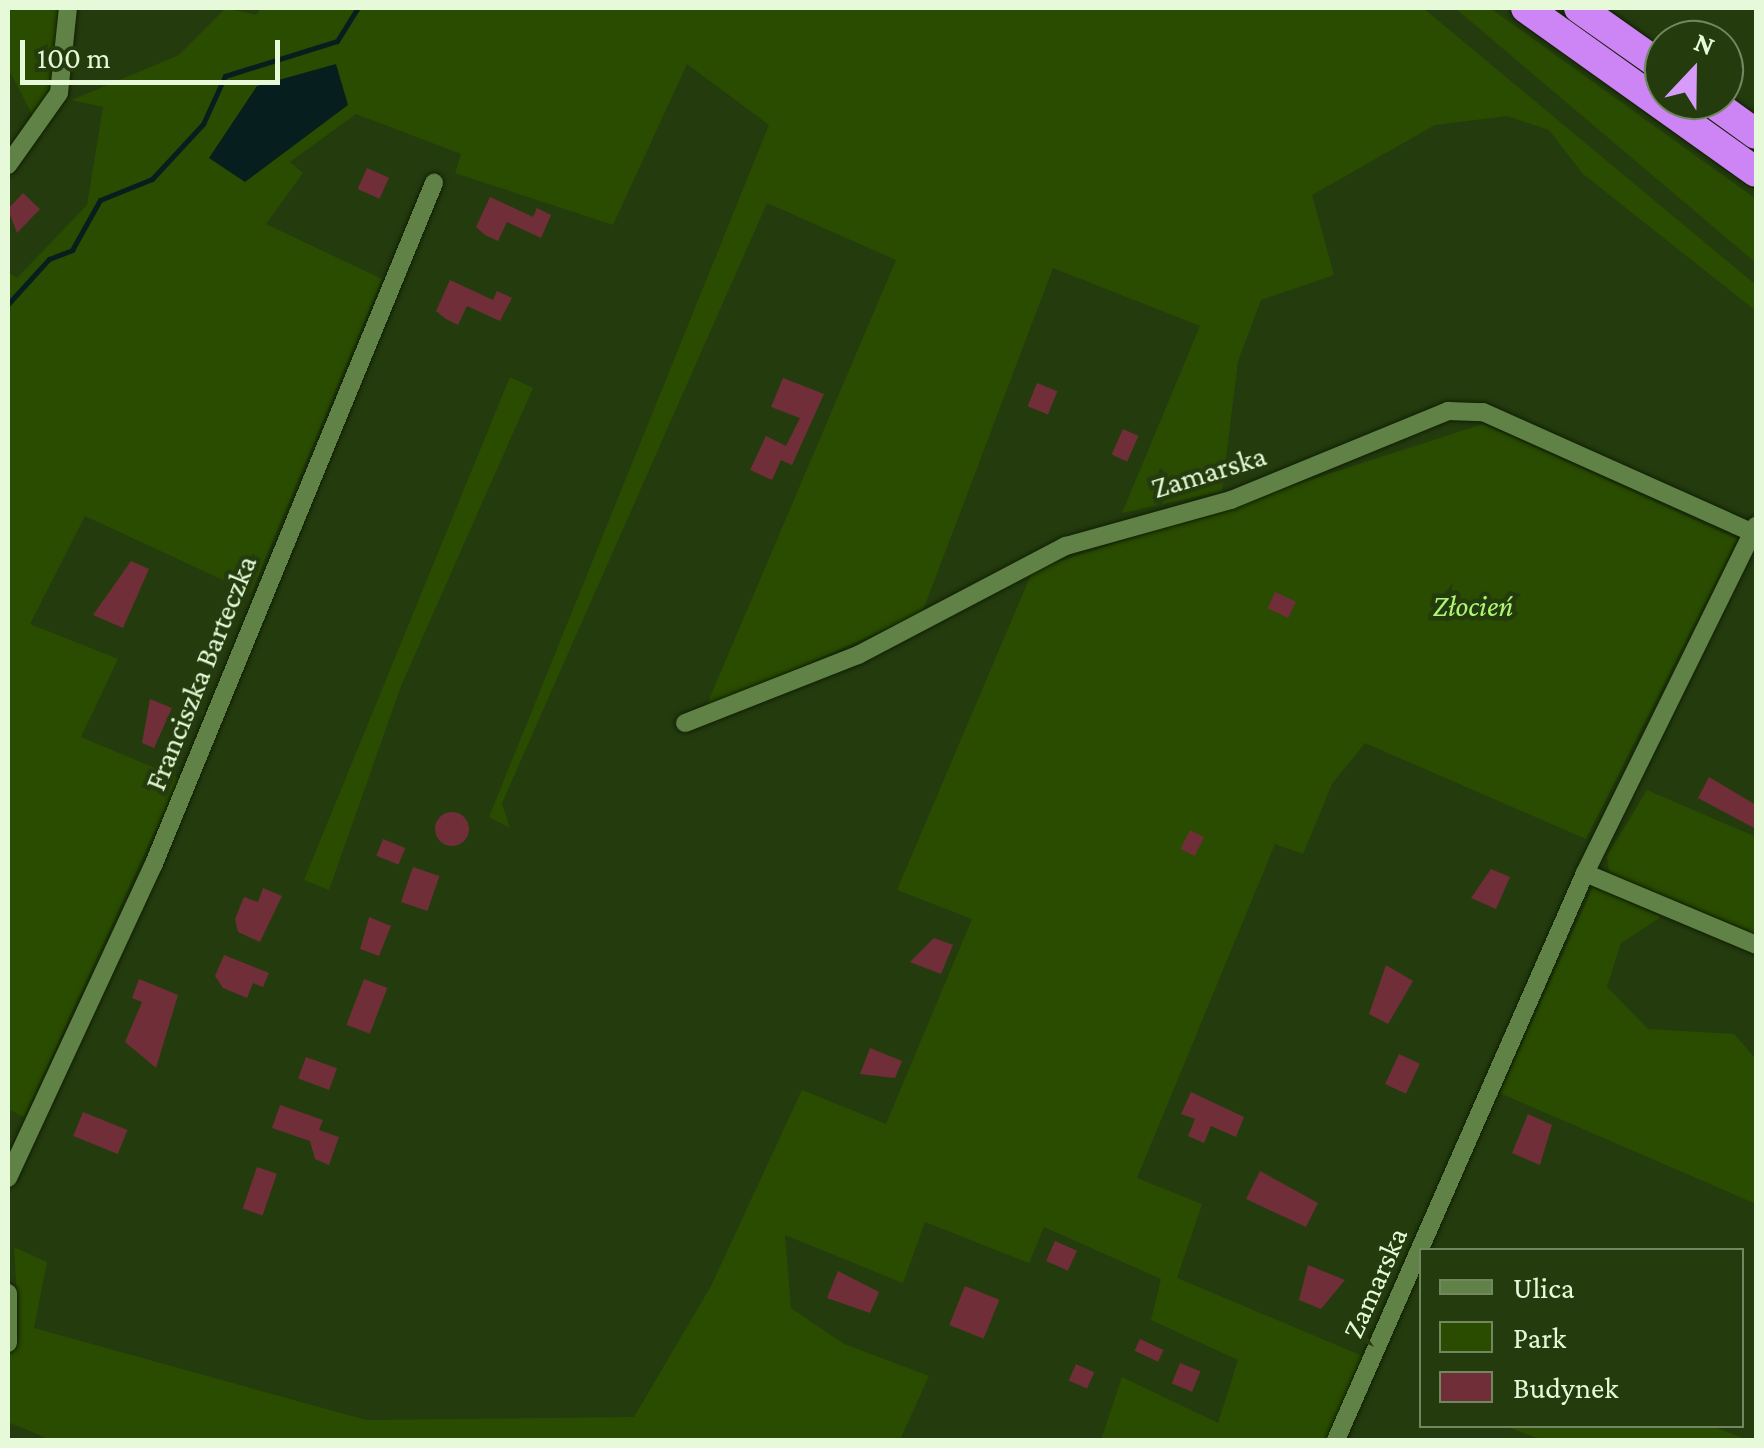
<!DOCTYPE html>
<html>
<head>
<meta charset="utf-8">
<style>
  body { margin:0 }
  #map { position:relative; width:1764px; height:1448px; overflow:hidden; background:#243b0e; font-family:"Crimson Pro",serif }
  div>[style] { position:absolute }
  .green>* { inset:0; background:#2a4c01 }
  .water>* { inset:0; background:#061e1d }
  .stream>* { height:5px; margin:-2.5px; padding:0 2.5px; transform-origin:2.5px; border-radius:2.5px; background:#061e1d }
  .building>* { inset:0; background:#702e38; transform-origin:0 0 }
  .round { border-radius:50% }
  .roads { filter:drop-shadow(0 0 2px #102002) drop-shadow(0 0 2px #102002) }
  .minor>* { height:18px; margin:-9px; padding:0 9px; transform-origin:9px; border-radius:9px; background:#618247 }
  .motorway>* { height:30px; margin:-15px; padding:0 15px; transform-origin:15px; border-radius:15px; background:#cd84f5 }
  span { translate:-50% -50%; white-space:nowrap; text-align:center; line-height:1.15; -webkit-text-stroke:9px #243b0e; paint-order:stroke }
  .street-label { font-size:30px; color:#e6fad9 }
  .park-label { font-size:30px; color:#aff673; font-style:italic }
  .frame { position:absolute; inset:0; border:10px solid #e6fad9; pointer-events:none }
  .legend { position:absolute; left:1419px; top:1248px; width:325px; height:180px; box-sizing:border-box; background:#243b0e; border:2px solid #72875f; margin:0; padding:12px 18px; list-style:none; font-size:30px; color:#e6fad9 }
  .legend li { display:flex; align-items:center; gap:20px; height:50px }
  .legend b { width:50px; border:2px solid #72875f }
  .north { position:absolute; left:1644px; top:20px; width:100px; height:100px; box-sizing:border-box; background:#243b0e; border:2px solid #72875f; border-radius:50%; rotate:22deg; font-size:28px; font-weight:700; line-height:40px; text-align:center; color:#e6fad9 }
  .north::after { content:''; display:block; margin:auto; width:35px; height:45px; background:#d79bf9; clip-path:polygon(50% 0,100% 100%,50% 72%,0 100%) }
  .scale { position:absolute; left:20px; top:40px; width:260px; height:45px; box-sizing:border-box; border:5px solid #e6fad9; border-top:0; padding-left:12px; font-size:30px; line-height:35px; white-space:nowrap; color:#e6fad9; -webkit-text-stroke:8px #243b0e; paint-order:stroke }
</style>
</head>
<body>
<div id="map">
  <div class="green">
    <div style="clip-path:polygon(8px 8px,61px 8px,50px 97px,37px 124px,9px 70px)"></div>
    <div style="clip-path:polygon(226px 8px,256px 15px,262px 8px,1423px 8px,1756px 285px,1756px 311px,1583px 174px,1549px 130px,1507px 116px,1435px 125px,1312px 195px,1334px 275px,1261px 300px,1238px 361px,1222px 491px,1122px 513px,1200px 326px,1053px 268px,922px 613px,705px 709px,896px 260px,767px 203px,502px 803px,510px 828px,489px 817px,769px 125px,687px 64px,613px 225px,455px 173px,461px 154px,356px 114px,290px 162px,303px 173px,266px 224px,382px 279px,251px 593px,85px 516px,30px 624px,118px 659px,81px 737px,179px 778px,24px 1117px,8px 1109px,8px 272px,17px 278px,87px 205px,103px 107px,72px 100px,179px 55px)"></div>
    <div style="clip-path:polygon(1455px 8px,1490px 8px,1756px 199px,1756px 263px)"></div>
    <div style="clip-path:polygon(510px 377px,533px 388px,401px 686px,329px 890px,304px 880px)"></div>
    <div style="clip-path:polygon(1483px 424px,1737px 539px,1586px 839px,1365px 743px,1332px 784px,1303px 854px,1275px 844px,1137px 1178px,1202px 1204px,1177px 1278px,1365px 1357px,1328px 1440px,1101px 1440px,1122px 1377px,1218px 1423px,1238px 1360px,1151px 1320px,1161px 1279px,1044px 1227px,1029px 1263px,925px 1222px,903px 1283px,785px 1235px,791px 1308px,844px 1344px,929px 1376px,900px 1440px,51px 1440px,8px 1422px,8px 1358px,19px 1332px,14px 1247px,47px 1262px,34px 1328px,366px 1420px,634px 1417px,711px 1286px,802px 1090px,886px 1124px,972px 919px,897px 890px,1033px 570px)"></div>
    <div style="clip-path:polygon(1647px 790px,1756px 837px,1756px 934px,1609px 873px,1607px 856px)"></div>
    <div style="clip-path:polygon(1593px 887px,1661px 917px,1621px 943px,1607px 987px,1648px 1029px,1734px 1034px,1756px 1059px,1756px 1204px,1500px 1093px)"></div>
    <div style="clip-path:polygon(1504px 1426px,1712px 1426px,1748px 1440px,1543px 1440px)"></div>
  </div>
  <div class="water">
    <div style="clip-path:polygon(336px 64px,348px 105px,245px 182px,209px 158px,257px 86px)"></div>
  </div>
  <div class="stream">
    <div style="left:8px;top:304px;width:61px;rotate:-47.7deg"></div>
    <div style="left:49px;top:259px;width:25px;rotate:-21deg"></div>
    <div style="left:72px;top:250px;width:57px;rotate:-60.8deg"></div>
    <div style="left:100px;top:200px;width:56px;rotate:-22deg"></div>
    <div style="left:152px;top:179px;width:75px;rotate:-47.2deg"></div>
    <div style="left:203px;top:124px;width:53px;rotate:-65.4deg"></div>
    <div style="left:225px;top:76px;width:117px;rotate:-17.4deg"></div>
    <div style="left:337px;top:41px;width:39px;rotate:-58deg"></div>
  </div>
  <div class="building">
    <div style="left:367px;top:168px;width:24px;height:23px;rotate:24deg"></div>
    <div style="clip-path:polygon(23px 193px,40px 209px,17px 233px,8px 209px)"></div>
    <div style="clip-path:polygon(490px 197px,533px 217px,537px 208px,551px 215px,541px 238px,507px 222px,498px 241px,485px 235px,476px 227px)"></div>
    <div style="clip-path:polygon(450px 280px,493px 300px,497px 291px,512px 298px,500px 321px,467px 306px,458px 325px,446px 319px,436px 311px)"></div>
    <div style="clip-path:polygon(783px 378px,824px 394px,792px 465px,781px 460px,772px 480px,750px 470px,766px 436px,786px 446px,800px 418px,771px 407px)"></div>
    <div style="left:1037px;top:383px;width:22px;height:25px;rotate:22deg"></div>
    <div style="left:1123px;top:429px;width:17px;height:28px;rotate:24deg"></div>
    <div style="clip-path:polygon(131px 561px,149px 569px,123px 628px,93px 615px)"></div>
    <div style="left:1275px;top:592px;width:23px;height:18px;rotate:25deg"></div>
    <div style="clip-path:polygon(150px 699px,172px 708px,154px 748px,142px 743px)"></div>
    <div style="clip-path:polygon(1709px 777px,1756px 805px,1756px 829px,1698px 798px)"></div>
    <div class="round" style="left:435px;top:812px;width:34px;height:34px"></div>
    <div style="left:1190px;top:830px;width:16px;height:21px;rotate:27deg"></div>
    <div style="left:383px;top:839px;width:24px;height:18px;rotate:22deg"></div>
    <div style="left:413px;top:867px;width:28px;height:37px;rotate:19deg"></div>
    <div style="clip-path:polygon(1491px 869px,1510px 877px,1496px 909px,1471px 898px)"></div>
    <div style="clip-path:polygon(263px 888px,282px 896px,260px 942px,238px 932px,235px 919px,244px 897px,258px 902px)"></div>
    <div style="clip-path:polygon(369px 917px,391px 926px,379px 956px,360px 949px)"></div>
    <div style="clip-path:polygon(934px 938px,953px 945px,941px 974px,910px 962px)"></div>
    <div style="clip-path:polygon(224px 955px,269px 973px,263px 987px,253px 983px,247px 998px,223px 988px,215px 976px)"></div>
    <div style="clip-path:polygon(1386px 965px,1413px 981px,1388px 1024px,1369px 1014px)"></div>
    <div style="clip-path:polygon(139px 979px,178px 995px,156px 1068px,125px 1042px,142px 1002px,132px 998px)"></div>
    <div style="left:364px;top:979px;width:25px;height:49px;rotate:21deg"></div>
    <div style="clip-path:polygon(870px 1048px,902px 1061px,895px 1078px,860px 1074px)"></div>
    <div style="left:1399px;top:1054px;width:23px;height:33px;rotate:25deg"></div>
    <div style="left:306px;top:1057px;width:33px;height:23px;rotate:20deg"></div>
    <div style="clip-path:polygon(1191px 1092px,1244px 1117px,1236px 1137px,1211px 1126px,1204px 1143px,1188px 1136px,1195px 1119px,1181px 1114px)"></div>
    <div style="clip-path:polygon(280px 1105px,323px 1120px,319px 1130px,339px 1137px,329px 1165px,315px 1159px,310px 1141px,272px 1128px)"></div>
    <div style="left:83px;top:1112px;width:48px;height:26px;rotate:22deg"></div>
    <div style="clip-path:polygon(1528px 1114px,1552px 1125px,1540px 1165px,1512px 1153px)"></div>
    <div style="left:257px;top:1167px;width:21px;height:44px;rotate:19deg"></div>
    <div style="clip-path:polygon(1260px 1171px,1318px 1203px,1306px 1227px,1246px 1199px)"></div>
    <div style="left:1055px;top:1241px;width:24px;height:22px;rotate:24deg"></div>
    <div style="clip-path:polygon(1308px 1265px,1345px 1280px,1321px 1309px,1299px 1300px)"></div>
    <div style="clip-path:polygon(838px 1271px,879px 1292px,870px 1313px,827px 1298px)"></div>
    <div style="left:965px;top:1286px;width:37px;height:42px;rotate:22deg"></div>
    <div style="left:1140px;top:1339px;width:26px;height:13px;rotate:25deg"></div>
    <div style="left:1180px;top:1363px;width:22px;height:22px;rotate:22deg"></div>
    <div style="left:1076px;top:1364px;width:20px;height:18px;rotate:24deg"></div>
  </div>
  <div class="roads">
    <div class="minor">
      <div style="left:8px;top:165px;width:88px;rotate:-54.7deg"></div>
      <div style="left:59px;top:93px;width:85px;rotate:-84deg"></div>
      <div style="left:685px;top:723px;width:186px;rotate:-21.5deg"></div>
      <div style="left:858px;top:655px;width:235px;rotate:-27.7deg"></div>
      <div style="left:1066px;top:546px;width:171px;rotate:-15.6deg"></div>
      <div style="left:1231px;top:500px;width:235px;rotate:-22.3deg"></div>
      <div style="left:1448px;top:411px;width:35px;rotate:2deg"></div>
      <div style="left:1483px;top:412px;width:296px;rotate:24.1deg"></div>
      <div style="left:1585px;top:873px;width:186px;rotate:22.8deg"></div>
      <div style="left:8px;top:1178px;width:344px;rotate:-65.1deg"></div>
      <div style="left:153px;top:866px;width:739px;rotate:-67.64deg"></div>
      <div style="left:8px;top:1293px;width:50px;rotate:90deg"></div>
      <div style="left:1336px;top:1440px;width:619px;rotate:-66.29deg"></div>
      <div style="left:1585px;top:873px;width:387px;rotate:-63.8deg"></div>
    </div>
    <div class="motorway">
      <div style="left:1526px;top:8px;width:282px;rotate:35.5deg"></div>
      <div style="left:1579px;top:8px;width:104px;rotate:35.2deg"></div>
      <div style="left:1709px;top:100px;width:58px;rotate:35.9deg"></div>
    </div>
  </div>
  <div class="street-label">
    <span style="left:1209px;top:472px;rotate:-17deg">Zamarska</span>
    <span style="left:201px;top:673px;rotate:-68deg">Franciszka Barteczka</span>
    <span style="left:1375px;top:1283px;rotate:-66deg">Zamarska</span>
  </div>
  <div class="park-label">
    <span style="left:1473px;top:606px">Złocień</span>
  </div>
  <div class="frame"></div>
  <ul class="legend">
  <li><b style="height:12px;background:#618247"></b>Ulica</li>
  <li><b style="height:28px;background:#2a4c01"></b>Park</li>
  <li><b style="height:28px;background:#702e38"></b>Budynek</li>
  </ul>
  <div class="north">N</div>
  <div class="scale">100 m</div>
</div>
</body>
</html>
